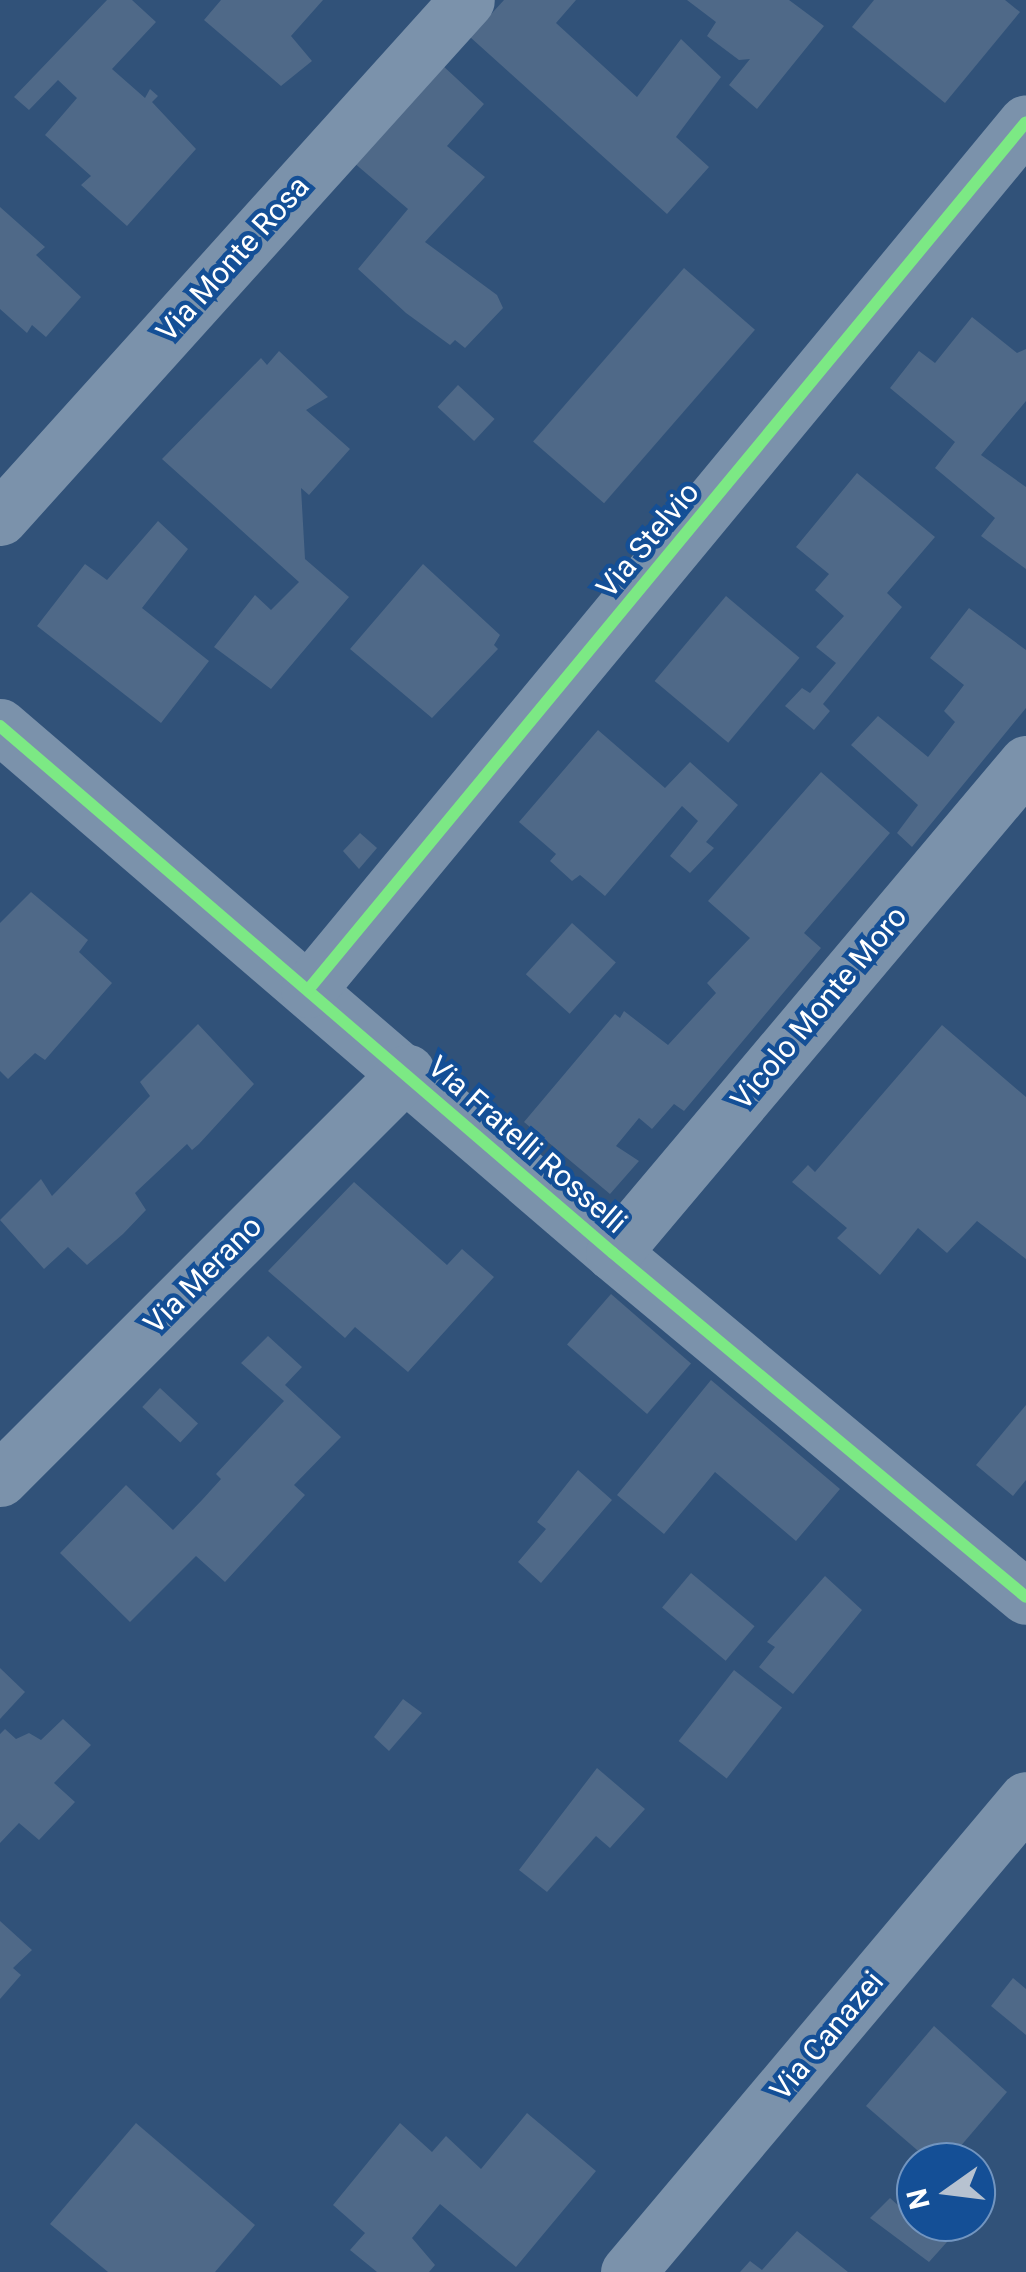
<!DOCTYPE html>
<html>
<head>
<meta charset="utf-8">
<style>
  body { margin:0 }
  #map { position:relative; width:1026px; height:2272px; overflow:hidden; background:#315279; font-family:Roboto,sans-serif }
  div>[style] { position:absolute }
  .building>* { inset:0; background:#4f6988; transform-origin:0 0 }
  .minor>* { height:55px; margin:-27.5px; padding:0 27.5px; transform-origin:27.5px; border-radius:27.5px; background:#7b92ab }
  .cycleway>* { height:12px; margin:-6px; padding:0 6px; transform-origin:6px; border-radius:6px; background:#7ce984 }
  span { translate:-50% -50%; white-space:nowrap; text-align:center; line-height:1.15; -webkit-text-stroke:9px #144f96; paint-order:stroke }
  .street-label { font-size:30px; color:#fff }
  .north { position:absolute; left:896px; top:2142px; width:100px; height:100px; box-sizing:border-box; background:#144f96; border:2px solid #7295c0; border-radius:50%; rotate:256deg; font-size:28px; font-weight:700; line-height:40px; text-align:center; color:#fff }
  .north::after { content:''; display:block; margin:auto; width:35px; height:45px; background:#b7c2d0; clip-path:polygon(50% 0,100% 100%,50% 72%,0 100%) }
</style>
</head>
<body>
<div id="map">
  <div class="building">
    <div style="clip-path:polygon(107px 0,132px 0,156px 22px,112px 69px,145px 98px,150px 89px,158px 96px,152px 102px,196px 149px,127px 226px,81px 185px,91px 176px,45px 135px,77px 98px,58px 80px,29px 110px,14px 97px)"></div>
    <div style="clip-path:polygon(221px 0,323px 0,291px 36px,312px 61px,281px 86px,204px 20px)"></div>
    <div style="clip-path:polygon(504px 0,576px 0,556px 23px,637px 97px,681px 39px,721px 77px,676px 137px,709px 167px,667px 214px,470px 37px)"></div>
    <div style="clip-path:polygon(687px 0,789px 0,824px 26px,757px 109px,729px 85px,750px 59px,739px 60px,707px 36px,716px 22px)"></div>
    <div style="clip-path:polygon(874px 0,1005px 0,1020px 12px,945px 103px,852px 27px)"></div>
    <div style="clip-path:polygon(441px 64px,484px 104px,447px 146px,485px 177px,425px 242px,497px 295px,503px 308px,465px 348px,455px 340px,450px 345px,406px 313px,358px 269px,408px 209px,353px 162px)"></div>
    <div style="clip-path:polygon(0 207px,45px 247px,36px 255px,81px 297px,46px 337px,32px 325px,27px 333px,0 309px)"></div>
    <div style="left:684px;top:268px;width:94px;height:230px;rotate:41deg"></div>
    <div style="clip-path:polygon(972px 317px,1017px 353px,1026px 349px,1026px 401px,981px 455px,1026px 487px,1026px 569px,981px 536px,995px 518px,935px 468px,955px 442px,890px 388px,919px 351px,935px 363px)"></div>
    <div style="clip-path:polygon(279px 351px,328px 397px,306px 410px,350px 449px,309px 495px,301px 488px,305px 559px,349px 597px,271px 689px,214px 647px,255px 595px,271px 610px,299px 582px,162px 459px,261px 358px,267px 365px)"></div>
    <div style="left:458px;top:385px;width:50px;height:30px;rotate:43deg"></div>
    <div style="clip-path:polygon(857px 473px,935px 537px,887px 593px,902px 607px,823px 704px,830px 711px,814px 730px,785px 706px,802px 688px,810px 693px,836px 663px,816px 647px,844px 616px,815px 590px,829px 574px,796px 547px)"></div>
    <div style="clip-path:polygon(158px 521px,188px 549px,142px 608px,209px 661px,161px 723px,37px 626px,85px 564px,107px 580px)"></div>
    <div style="clip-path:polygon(423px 564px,500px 635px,494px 645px,498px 649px,432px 718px,350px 649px)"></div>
    <div style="left:726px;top:596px;width:96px;height:111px;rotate:40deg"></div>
    <div style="clip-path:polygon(969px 608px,1026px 650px,1026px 708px,912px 847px,897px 833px,918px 805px,851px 745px,878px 716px,928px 757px,955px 722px,944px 711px,964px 685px,930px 658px)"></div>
    <div style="clip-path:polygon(598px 730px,665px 788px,690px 762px,738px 805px,706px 842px,714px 848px,690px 873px,670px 856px,698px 821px,682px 806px,605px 896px,580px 875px,572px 881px,550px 861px,556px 854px,519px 822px)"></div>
    <div style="clip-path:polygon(821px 772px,890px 833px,804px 933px,821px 948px,684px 1111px,674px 1104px,652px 1129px,639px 1118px,616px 1146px,639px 1161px,610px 1194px,524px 1122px,615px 1014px,620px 1018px,624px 1011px,668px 1045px,716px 993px,707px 983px,750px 938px,708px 901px)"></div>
    <div style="clip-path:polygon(360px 833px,377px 848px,359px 869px,343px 851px)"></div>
    <div style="clip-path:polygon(31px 892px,88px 940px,79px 952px,112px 983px,45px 1060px,35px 1053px,8px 1079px,0 1071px,0 923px)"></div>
    <div style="left:572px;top:923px;width:59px;height:69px;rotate:42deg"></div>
    <div style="clip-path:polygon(198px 1024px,254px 1084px,199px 1144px,192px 1150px,187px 1144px,135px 1193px,146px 1210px,123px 1234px,87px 1265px,68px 1247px,44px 1269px,0 1220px,41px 1179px,52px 1196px,150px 1096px,140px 1082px)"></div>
    <div style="clip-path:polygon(942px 1025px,1026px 1097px,1026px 1259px,977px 1221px,947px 1253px,918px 1228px,880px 1275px,837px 1238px,847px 1228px,792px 1182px,808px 1165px,815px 1172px)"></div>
    <div style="clip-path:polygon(354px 1182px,447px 1265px,462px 1249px,494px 1277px,408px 1372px,355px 1327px,345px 1338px,268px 1271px)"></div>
    <div style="left:611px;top:1294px;width:106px;height:67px;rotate:41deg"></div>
    <div style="clip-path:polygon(268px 1336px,302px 1367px,285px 1385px,341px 1437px,294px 1485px,305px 1495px,225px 1582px,196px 1556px,130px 1622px,60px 1553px,126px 1485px,173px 1530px,202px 1500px,221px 1479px,216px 1474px,284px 1401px,241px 1363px)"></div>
    <div style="clip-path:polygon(711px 1380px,840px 1489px,796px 1541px,715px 1472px,664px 1534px,617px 1495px)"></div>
    <div style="left:160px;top:1388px;width:52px;height:26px;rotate:43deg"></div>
    <div style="clip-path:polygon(1026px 1405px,1026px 1480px,1013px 1496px,976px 1465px)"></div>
    <div style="clip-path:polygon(578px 1470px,612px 1500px,541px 1583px,518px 1562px,546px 1529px,537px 1522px)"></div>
    <div style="left:691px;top:1573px;width:83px;height:45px;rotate:40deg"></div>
    <div style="clip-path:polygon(825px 1576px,862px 1610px,793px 1694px,759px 1667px,775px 1647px,767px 1642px)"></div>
    <div style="clip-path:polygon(0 1668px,25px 1692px,0 1719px)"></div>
    <div style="left:734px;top:1670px;width:61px;height:90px;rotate:38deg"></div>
    <div style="clip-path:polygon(403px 1699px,422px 1713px,389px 1751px,374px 1737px)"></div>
    <div style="clip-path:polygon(63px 1719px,91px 1745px,54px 1783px,75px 1802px,39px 1840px,19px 1823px,0 1843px,0 1734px,5px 1729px,16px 1739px,29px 1733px,41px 1740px)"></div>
    <div style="clip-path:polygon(597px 1768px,645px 1809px,610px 1848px,596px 1836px,547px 1892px,519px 1870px)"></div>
    <div style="clip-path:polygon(0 1921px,32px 1950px,13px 1968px,21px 1975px,0 1999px)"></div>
    <div style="clip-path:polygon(1013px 1978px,1026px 1989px,1026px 2035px,991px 2006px)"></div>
    <div style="clip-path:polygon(934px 2026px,1007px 2092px,947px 2162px,931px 2162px,866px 2106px)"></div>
    <div style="clip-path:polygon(527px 2113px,596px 2171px,516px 2267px,440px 2204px,412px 2238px,435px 2265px,429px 2272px,377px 2272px,350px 2250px,365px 2233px,333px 2205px,400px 2123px,432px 2152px,446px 2136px,481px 2169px)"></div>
    <div style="clip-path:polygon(136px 2123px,255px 2225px,215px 2272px,108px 2272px,50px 2224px)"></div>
    <div style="clip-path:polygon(916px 2191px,916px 2222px,965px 2222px,929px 2262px,870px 2218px,890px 2198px,901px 2208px)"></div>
    <div style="clip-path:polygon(797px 2231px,848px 2272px,740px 2272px,750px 2261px,762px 2270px)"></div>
  </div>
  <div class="minor">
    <div style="left:0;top:518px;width:697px;rotate:-47.96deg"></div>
    <div style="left:0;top:726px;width:808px;rotate:40.69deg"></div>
    <div style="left:613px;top:1253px;width:537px;rotate:39.79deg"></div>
    <div style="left:308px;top:990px;width:1126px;rotate:-50.4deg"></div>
    <div style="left:613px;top:1253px;width:641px;rotate:-49.87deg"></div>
    <div style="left:0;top:1479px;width:576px;rotate:-45deg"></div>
    <div style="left:628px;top:2272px;width:618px;rotate:-49.92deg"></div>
  </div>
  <div class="cycleway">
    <div style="left:0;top:726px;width:808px;rotate:40.69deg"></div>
    <div style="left:613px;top:1253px;width:537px;rotate:39.79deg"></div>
    <div style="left:308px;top:990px;width:1126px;rotate:-50.4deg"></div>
  </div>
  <div class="street-label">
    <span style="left:233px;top:259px;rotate:-48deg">Via Monte Rosa</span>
    <span style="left:648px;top:540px;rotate:-50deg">Via Stelvio</span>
    <span style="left:819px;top:1008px;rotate:-50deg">Vicolo Monte Moro</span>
    <span style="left:527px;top:1145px;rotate:41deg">Via Fratelli Rosselli</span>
    <span style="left:203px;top:1275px;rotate:-45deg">Via Merano</span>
    <span style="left:827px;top:2036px;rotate:-50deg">Via Canazei</span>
  </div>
  <div class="north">N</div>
</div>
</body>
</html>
